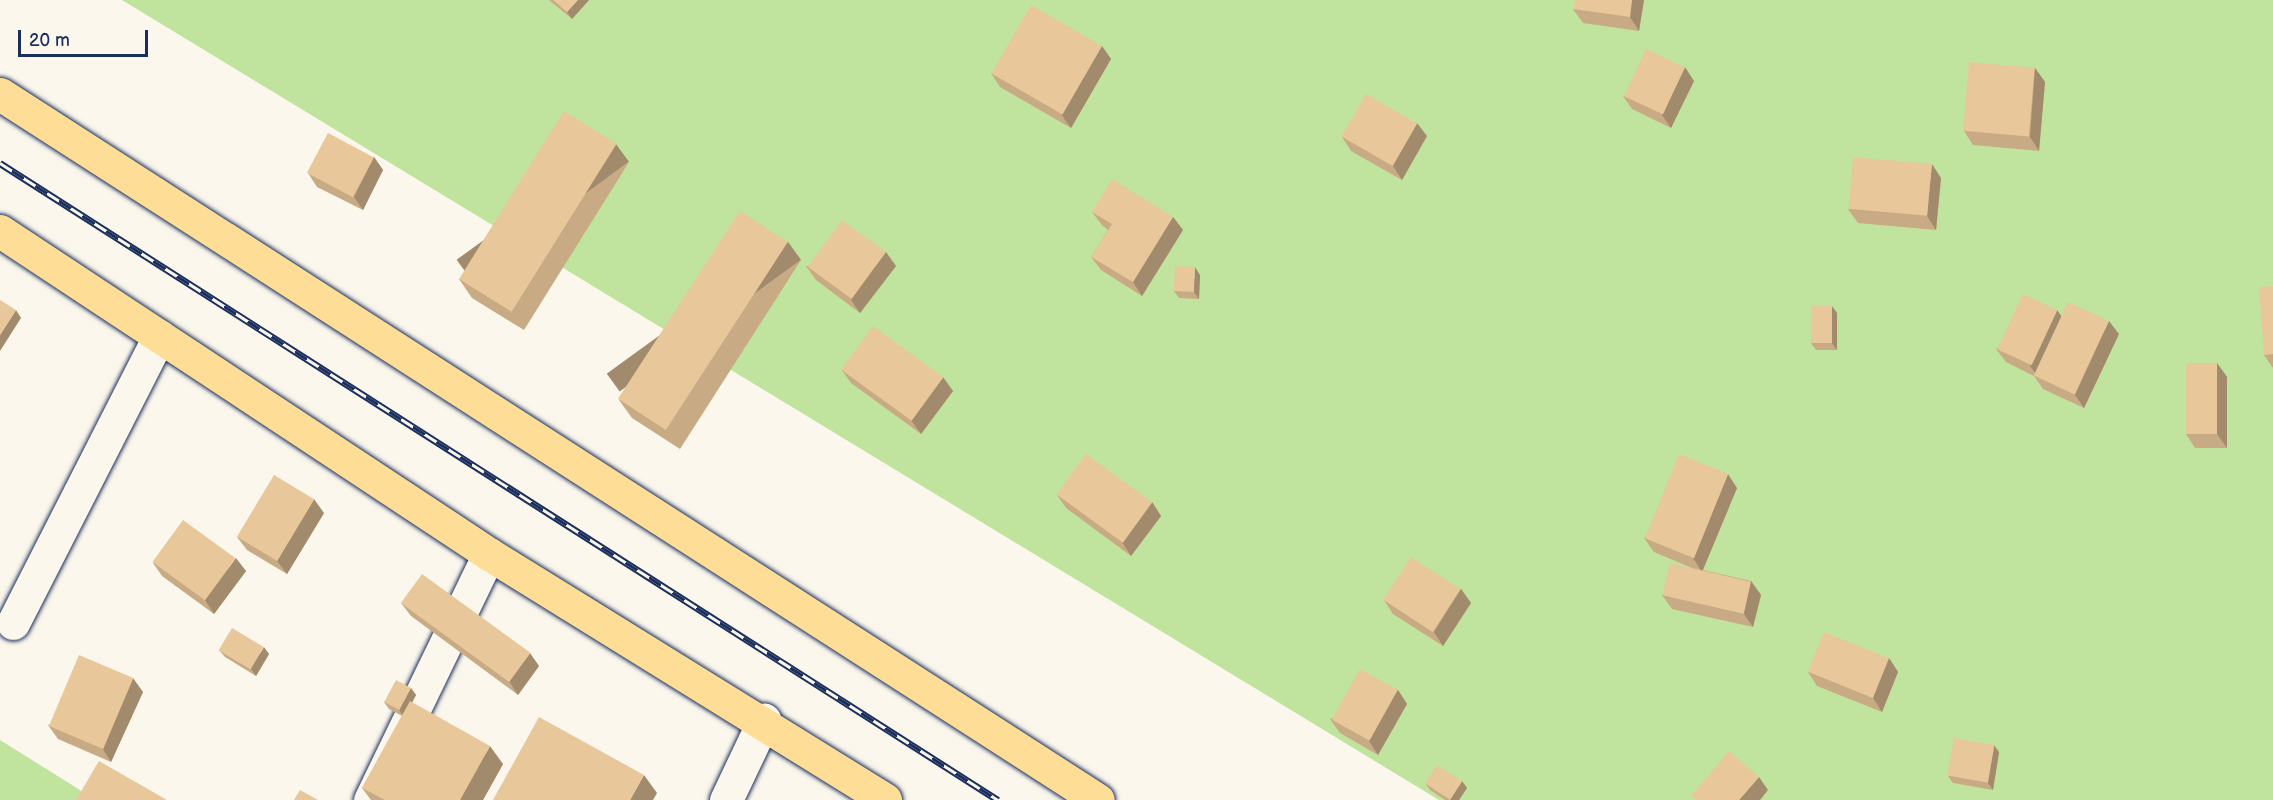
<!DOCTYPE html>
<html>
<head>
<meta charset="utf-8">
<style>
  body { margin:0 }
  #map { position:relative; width:2273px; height:800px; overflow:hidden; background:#fbf7ec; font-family:"Balsamiq Sans",sans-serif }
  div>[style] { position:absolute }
  .green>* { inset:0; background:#c0e39d }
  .roads { filter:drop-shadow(0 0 2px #1b2f5e) drop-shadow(0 0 2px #1b2f5e) }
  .minor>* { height:33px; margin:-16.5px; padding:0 16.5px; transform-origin:16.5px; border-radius:16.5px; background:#fbf7ec }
  .major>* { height:33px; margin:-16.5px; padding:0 16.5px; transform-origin:16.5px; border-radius:16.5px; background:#fede96 }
  .rail>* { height:7px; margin-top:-3.5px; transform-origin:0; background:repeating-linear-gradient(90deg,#fbf7ec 0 14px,#1b2f5e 0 28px); box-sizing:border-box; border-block:2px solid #1b2f5e }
  .wall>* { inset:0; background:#c8ab84 }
  .shaded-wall>* { inset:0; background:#a28b6c; transform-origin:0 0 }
  .building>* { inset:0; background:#e8c79a; transform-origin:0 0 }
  span { translate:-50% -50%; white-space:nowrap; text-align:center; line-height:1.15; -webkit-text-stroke:5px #fbf7ec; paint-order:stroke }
  .scale { position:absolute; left:18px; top:30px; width:130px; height:27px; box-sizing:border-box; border:3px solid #1b2f5e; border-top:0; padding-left:8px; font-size:18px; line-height:21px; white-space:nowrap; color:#1b2f5e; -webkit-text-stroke:4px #fbf7ec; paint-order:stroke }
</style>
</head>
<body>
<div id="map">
  <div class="green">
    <div style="clip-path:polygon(122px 0,2273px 0,2273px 800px,1439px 800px)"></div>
    <div style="clip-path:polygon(0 740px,80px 790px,88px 800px,0 800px)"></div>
  </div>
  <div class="roads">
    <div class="minor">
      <div style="left:13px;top:623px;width:322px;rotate:-63deg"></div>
      <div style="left:370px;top:800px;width:273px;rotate:-64.2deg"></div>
      <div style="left:726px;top:800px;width:89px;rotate:-64.6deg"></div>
    </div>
    <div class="major">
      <div style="left:0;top:94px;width:1305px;rotate:32.74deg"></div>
      <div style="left:0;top:231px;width:586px;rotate:33.45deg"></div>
      <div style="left:489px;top:554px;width:466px;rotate:31.8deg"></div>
    </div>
  </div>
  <div class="rail">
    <div style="left:0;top:163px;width:1184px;rotate:32.55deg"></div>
  </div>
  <div class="wall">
    <div style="clip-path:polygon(549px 0,589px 0,572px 19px)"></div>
    <div style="clip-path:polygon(1644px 0,1639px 31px,1583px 23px,1573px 9px)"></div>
    <div style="clip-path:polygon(1102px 46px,1111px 59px,1071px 128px,1000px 87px,991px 73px)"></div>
    <div style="clip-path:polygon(2035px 68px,2045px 82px,2039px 151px,1973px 145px,1964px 131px)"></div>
    <div style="clip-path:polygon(1694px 81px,1671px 128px,1632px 109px,1623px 96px)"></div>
    <div style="clip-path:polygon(1427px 136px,1402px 180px,1351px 151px,1342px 137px)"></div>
    <div style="clip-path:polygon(374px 157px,383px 170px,363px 210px,317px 187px,308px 173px)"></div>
    <div style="clip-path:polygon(629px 162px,524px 330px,472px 298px,459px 279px)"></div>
    <div style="clip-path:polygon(1941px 178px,1936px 230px,1858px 223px,1848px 209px)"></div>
    <div style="clip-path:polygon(1092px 212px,1173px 217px,1183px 230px,1142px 296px,1101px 270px,1091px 257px,1108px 230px,1102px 225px)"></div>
    <div style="clip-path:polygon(788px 242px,801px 260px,680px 449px,632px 418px,619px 400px)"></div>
    <div style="clip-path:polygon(806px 266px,896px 266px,860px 313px,816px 280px)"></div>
    <div style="clip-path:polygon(1200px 275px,1199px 299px,1179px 298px,1174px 291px)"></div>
    <div style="clip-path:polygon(2273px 286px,2273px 368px,2264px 355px)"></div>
    <div style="clip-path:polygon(2057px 310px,2061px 316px,2119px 334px,2084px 408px,2043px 389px,2034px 376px,2006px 362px,1996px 349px)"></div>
    <div style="clip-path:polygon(1837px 313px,1837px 350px,1816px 350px,1811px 343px)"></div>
    <div style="clip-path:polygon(2217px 363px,2227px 377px,2227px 448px,2195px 448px,2186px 434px)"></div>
    <div style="clip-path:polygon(841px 369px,953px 391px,921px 434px,851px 383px)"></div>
    <div style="clip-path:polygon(1737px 488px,1703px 570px,1751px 581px,1761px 595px,1753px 627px,1672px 609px,1662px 595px,1692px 568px,1654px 552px,1644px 538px)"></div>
    <div style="clip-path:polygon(1057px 495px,1152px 502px,1161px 516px,1131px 556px,1066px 508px)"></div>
    <div style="clip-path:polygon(324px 513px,287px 574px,247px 550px,237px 537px)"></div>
    <div style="clip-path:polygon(153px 563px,246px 571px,214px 614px,162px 576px)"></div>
    <div style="clip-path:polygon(1461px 589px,1471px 603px,1443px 646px,1393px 614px,1384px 600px)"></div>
    <div style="clip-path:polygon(401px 603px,539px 666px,518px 695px,411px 616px)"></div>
    <div style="clip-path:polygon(219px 650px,269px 654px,256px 676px,225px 657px)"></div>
    <div style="clip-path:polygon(1889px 658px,1898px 672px,1882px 712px,1817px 686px,1808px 672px)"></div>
    <div style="clip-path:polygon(411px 688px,416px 695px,412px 703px,503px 764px,483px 800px,371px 800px,362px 788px,402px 716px,389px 709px,384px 702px)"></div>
    <div style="clip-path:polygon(1398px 690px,1407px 704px,1378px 755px,1340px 733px,1330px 719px)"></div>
    <div style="clip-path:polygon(143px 692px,111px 762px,58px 739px,48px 725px)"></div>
    <div style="clip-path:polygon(1999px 752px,1993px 790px,1953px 783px,1948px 776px)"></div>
    <div style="clip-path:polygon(1425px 783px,1467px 788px,1459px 800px,1445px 800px,1430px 790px)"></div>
  </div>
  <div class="shaded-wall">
    <div style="clip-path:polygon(578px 0,589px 0,572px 19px,567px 12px)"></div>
    <div style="clip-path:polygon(1632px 0,1644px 0,1639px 31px,1630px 17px)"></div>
    <div style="clip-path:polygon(1102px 46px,1111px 59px,1071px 128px,1061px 114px)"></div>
    <div style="clip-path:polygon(1685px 67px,1694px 81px,1671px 128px,1662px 115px)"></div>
    <div style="clip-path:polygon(2035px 68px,2045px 82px,2039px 151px,2030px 137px)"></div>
    <div style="clip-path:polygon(1417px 123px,1427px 136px,1402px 180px,1393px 166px)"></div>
    <div style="left:616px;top:144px;width:22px;height:197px;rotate:54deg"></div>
    <div style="clip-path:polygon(374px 157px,383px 170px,363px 210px,354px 197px)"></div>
    <div style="clip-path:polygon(1932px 164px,1941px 178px,1936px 230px,1927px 216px)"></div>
    <div style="clip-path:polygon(1173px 217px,1183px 230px,1142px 296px,1133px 282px)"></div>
    <div style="left:788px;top:242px;width:22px;height:224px;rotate:54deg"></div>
    <div style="clip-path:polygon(886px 252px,896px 266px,860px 313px,851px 300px)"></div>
    <div style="clip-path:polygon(1195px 267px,1200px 275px,1199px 299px,1194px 292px)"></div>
    <div style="clip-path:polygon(1832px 306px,1837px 313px,1837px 350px,1832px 343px)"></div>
    <div style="clip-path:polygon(16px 310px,21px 318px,0 351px,0 335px)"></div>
    <div style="clip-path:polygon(2057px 310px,2067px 324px,2039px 378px,2030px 366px)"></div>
    <div style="clip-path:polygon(2109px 321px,2119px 334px,2084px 408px,2075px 395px)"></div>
    <div style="clip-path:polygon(2217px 363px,2227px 377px,2227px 448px,2217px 434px)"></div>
    <div style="clip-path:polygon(943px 377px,953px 391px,921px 434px,911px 420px)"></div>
    <div style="clip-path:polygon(1728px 474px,1737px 488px,1702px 572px,1693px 558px)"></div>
    <div style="clip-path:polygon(314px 499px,324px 513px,287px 574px,277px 561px)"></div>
    <div style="clip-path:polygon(1152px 502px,1161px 516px,1131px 556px,1122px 542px)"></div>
    <div style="clip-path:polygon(236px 558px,246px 571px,214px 614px,205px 600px)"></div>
    <div style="clip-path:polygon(1751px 581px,1761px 595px,1753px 627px,1744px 614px)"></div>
    <div style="clip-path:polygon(1461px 589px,1471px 603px,1443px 646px,1434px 632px)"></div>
    <div style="clip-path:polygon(264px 647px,269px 654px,256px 676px,251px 669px)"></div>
    <div style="clip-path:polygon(530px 653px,539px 666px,518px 695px,509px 681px)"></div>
    <div style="clip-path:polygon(1889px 658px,1898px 672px,1882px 712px,1873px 698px)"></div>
    <div style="clip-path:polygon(133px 678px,143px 692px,111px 762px,102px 748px)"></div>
    <div style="clip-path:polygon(411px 688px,416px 695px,404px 717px,399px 710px)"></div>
    <div style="clip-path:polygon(1398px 690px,1407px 704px,1378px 755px,1369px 741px)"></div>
    <div style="clip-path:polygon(1994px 745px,1999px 752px,1993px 790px,1988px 783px)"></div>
    <div style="clip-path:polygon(490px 746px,503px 764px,483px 800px,460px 800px)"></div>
    <div style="clip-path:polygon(644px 775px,657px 793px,653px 800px,630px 800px)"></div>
    <div style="clip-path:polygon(1759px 777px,1768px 790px,1760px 800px,1739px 800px)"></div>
    <div style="clip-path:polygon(1462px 781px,1467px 788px,1459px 800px,1451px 800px,1450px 799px)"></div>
  </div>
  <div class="building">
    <div style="clip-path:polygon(553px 0,578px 0,567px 12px)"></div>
    <div style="clip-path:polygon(1575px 0,1632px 0,1630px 17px,1573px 9px)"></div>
    <div style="left:1031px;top:5px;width:82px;height:79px;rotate:30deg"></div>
    <div style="left:1646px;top:49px;width:43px;height:52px;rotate:25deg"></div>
    <div style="left:1969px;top:62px;width:66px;height:69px;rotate:5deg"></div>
    <div style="left:1366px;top:94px;width:59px;height:49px;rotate:30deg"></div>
    <div style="left:564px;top:111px;width:62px;height:198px;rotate:32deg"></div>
    <div style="left:328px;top:133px;width:52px;height:45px;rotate:28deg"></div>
    <div style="left:1853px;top:157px;width:79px;height:52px;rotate:5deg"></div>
    <div style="clip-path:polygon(1112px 179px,1173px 217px,1133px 282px,1091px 257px,1112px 224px,1092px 212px)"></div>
    <div style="left:740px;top:211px;width:57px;height:224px;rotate:33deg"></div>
    <div style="left:842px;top:220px;width:54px;height:58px;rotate:36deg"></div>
    <div style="left:1175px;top:266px;width:20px;height:25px;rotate:3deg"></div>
    <div style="clip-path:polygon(2273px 286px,2273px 354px,2264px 355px,2259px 287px)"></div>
    <div style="left:2023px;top:294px;width:38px;height:61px;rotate:25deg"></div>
    <div style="clip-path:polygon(0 300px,16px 310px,0 335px)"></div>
    <div style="left:2068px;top:302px;width:45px;height:81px;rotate:25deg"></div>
    <div style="left:1811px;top:306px;width:21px;height:37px"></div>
    <div style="left:873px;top:326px;width:87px;height:54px;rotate:36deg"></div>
    <div style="left:2186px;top:363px;width:31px;height:71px"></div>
    <div style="left:1086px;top:454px;width:82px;height:50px;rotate:36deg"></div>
    <div style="left:1679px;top:454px;width:53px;height:91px;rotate:22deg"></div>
    <div style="left:274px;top:475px;width:47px;height:72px;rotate:31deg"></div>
    <div style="left:183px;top:520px;width:65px;height:52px;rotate:36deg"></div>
    <div style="left:1411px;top:557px;width:59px;height:51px;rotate:33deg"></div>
    <div style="left:1670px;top:563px;width:83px;height:33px;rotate:13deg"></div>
    <div style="left:422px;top:574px;width:134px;height:36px;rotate:36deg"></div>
    <div style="left:232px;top:628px;width:37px;height:26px;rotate:31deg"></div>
    <div style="left:1824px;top:632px;width:70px;height:43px;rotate:22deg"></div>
    <div style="left:79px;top:655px;width:59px;height:77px;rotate:23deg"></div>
    <div style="left:1360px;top:669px;width:43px;height:58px;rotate:29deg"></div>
    <div style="left:396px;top:680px;width:17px;height:25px;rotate:28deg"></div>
    <div style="clip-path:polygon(410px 701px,490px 746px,460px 800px,385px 800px,362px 788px)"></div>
    <div style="clip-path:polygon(539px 717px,644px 775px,630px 800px,493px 800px)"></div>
    <div style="left:1954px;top:738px;width:41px;height:38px;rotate:10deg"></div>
    <div style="clip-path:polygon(1729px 751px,1759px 777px,1739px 800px,1697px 800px,1691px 796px)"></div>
    <div style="clip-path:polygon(99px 761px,167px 800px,76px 800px)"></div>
    <div style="left:1437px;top:765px;width:30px;height:22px;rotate:33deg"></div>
    <div style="clip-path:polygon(300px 790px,318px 800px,294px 800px)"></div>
  </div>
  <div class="scale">20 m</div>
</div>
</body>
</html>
